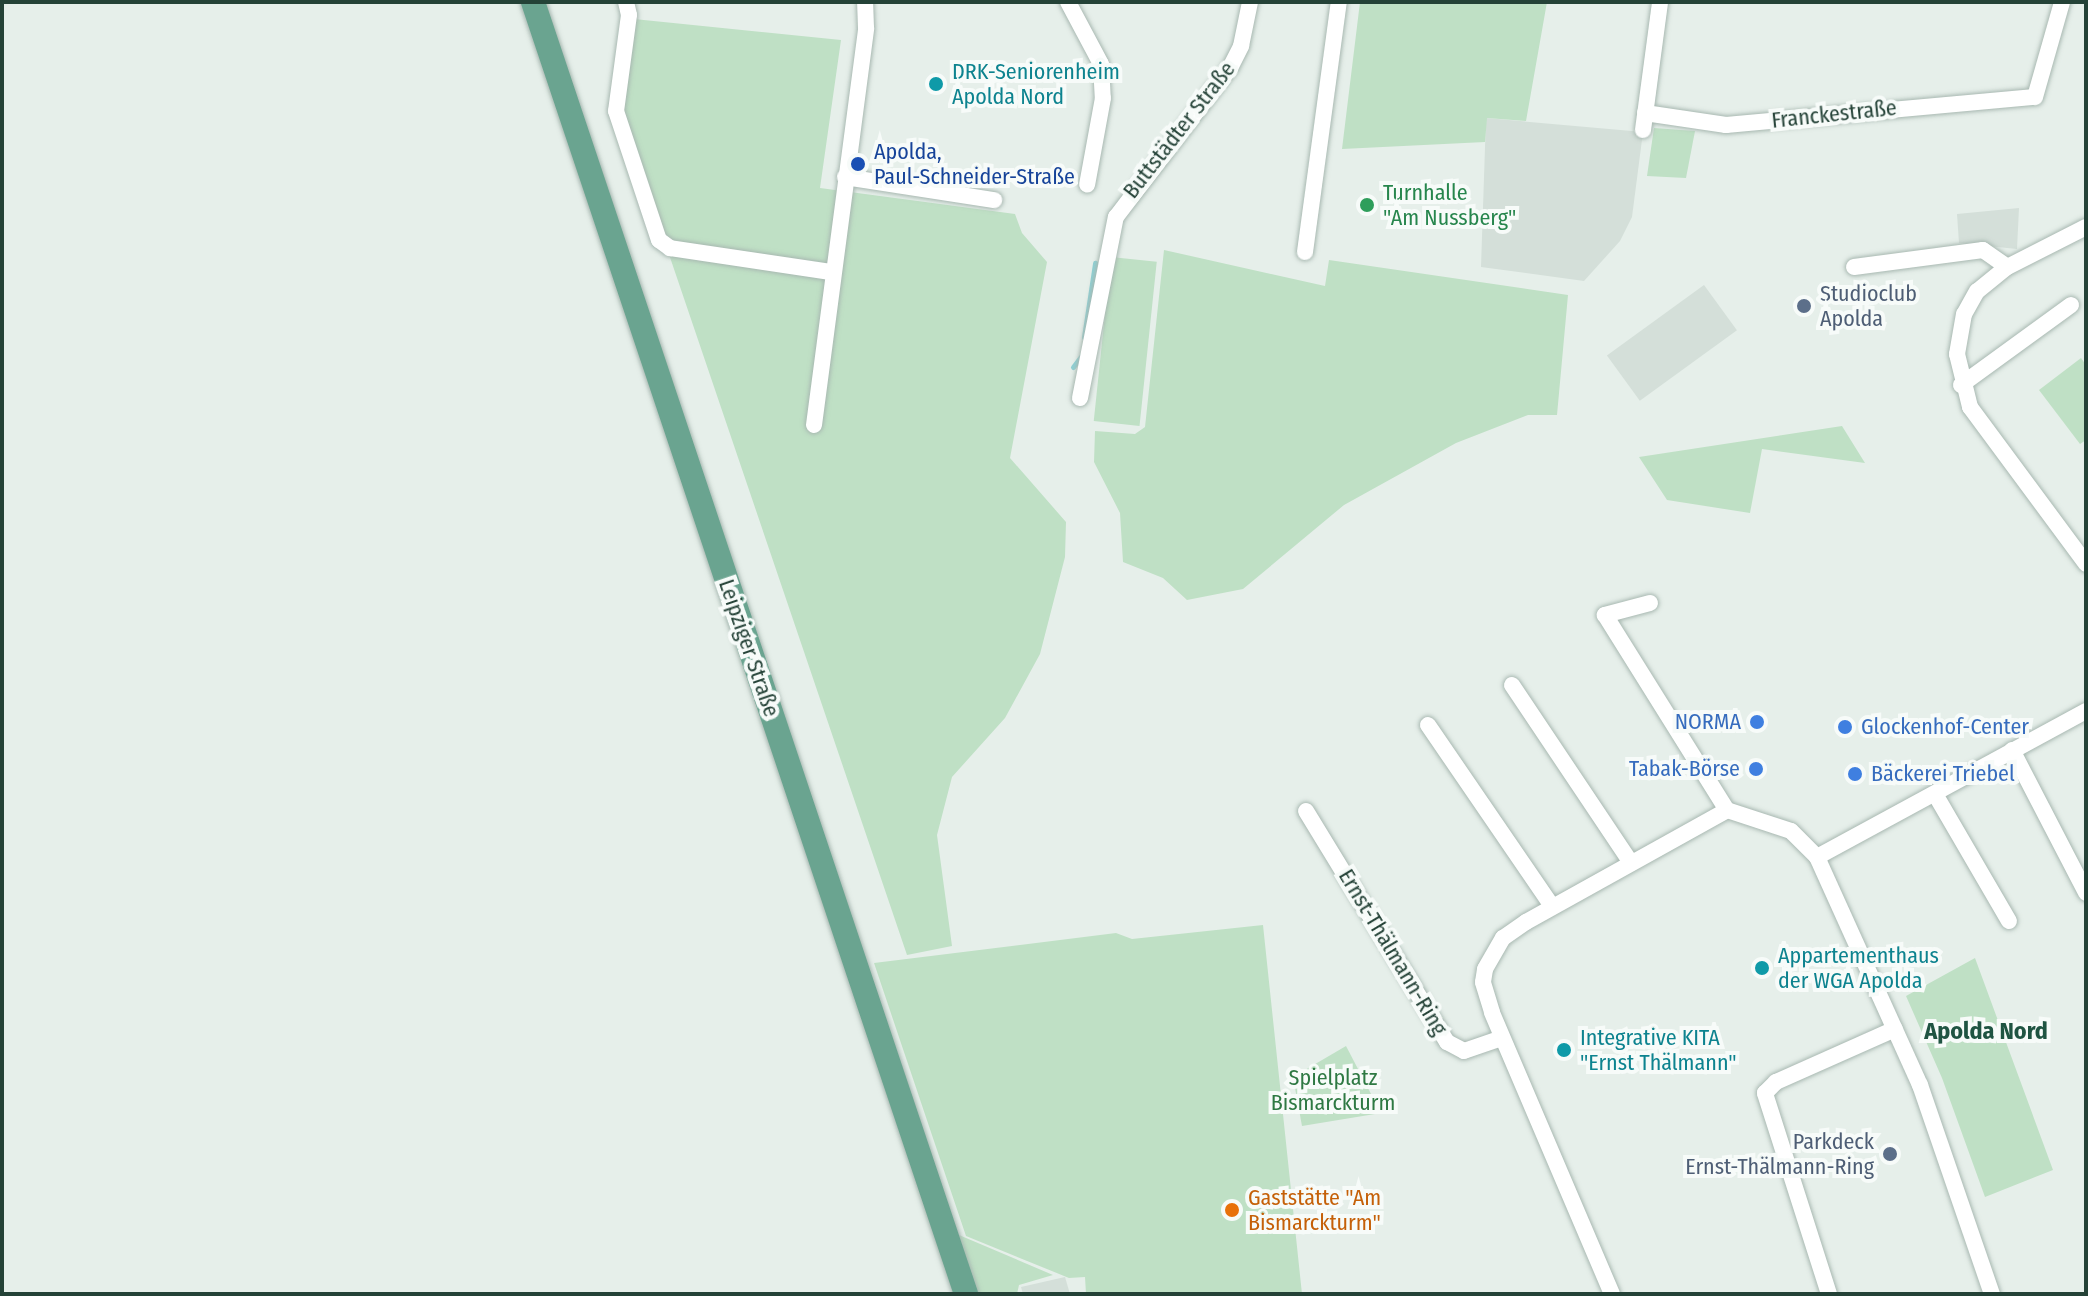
<!DOCTYPE html>
<html>
<head>
<meta charset="utf-8">
<style>
  body { margin:0 }
  #map { position:relative; width:2088px; height:1296px; overflow:hidden; background:#e6efea; font-family:"Fira Sans Condensed",sans-serif }
  div>[style] { position:absolute }
  .built>* { inset:0; background:#d4dfd9; transform-origin:0 0 }
  .green>* { inset:0; background:#bfe0c5; transform-origin:0 0 }
  .stream>* { height:5px; margin:-2.5px; padding:0 2.5px; transform-origin:2.5px; border-radius:2.5px; background:#8ecfd3 }
  .roads { filter:drop-shadow(0 0 2px #a8b8b1) drop-shadow(0 0 2px #a8b8b1) }
  .street>* { height:16px; margin:-8px; padding:0 8px; transform-origin:8px; border-radius:8px; background:#fff }
  .primary>* { height:24px; margin:-12px; padding:0 12px; transform-origin:12px; border-radius:12px; background:#6aa490 }
  .dots>* { width:22px; height:22px; translate:-50% -50%; box-sizing:border-box; border:4px solid #f7fbf9; border-radius:50% }
  span { translate:-50% -50%; white-space:nowrap; text-align:center; line-height:1.15; -webkit-text-stroke:8px #f7fbf9; paint-order:stroke }
  .culture-label { font-size:22px; color:#0d838f }
  .left { translate:0 -50%; text-align:left }
  .street-label { font-size:22px; color:#244237 }
  .transit-label { font-size:22px; color:#164399 }
  .leisure-label { font-size:22px; color:#27864d }
  .service-label { font-size:22px; color:#4e5e75 }
  .right { translate:-100% -50%; text-align:right }
  .shop-label { font-size:22px; color:#366cbe }
  .park-label { font-size:22px; color:#2e7943 }
  .food-label { font-size:22px; color:#c56008 }
  .neighbourhood-label { font-size:24px; color:#1f5442; font-weight:700 }
  .frame { position:absolute; inset:0; border:4px solid #244237; pointer-events:none }
</style>
</head>
<body>
<div id="map">
  <div class="built">
    <div style="clip-path:polygon(1486px 118px,1643px 132px,1632px 217px,1620px 241px,1584px 281px,1481px 267px)"></div>
    <div style="clip-path:polygon(2019px 208px,2017px 249px,1959px 243px,1957px 214px)"></div>
    <div style="left:1704px;top:285px;width:56px;height:120px;rotate:54deg"></div>
    <div style="clip-path:polygon(1065px 1277px,1070px 1294px,1023px 1294px,1021px 1287px)"></div>
  </div>
  <div class="green">
    <div style="clip-path:polygon(1360px 2px,1547px 2px,1526px 121px,1487px 118px,1485px 142px,1342px 149px)"></div>
    <div style="clip-path:polygon(634px 19px,841px 40px,820px 188px,1015px 214px,1022px 233px,1047px 262px,1010px 458px,1066px 522px,1065px 557px,1040px 654px,1005px 718px,952px 777px,937px 835px,952px 946px,907px 955px,622px 116px)"></div>
    <div style="clip-path:polygon(1654px 128px,1695px 131px,1686px 178px,1647px 176px)"></div>
    <div style="clip-path:polygon(1164px 250px,1325px 286px,1329px 260px,1568px 295px,1557px 415px,1528px 415px,1456px 443px,1344px 505px,1243px 589px,1187px 600px,1163px 578px,1123px 562px,1120px 513px,1094px 462px,1095px 431px,1135px 434px,1145px 427px)"></div>
    <div style="left:1111px;top:257px;width:46px;height:165px;rotate:6deg"></div>
    <div style="clip-path:polygon(2081px 358px,2086px 365px,2086px 440px,2080px 444px,2039px 390px)"></div>
    <div style="clip-path:polygon(1842px 426px,1865px 463px,1762px 449px,1750px 513px,1667px 500px,1639px 457px)"></div>
    <div style="clip-path:polygon(1263px 925px,1302px 1294px,1086px 1294px,1085px 1277px,1069px 1278px,966px 1236px,874px 963px,1116px 933px,1132px 939px)"></div>
    <div style="clip-path:polygon(1975px 958px,2053px 1170px,1985px 1197px,1942px 1078px,1906px 996px)"></div>
    <div style="clip-path:polygon(1346px 1046px,1381px 1113px,1302px 1126px,1293px 1077px)"></div>
    <div style="clip-path:polygon(959px 1235px,1053px 1275px,1019px 1285px,1017px 1294px,977px 1294px)"></div>
  </div>
  <div class="stream">
    <div style="left:1084px;top:337px;width:75px;rotate:-81.5deg"></div>
    <div style="left:1073px;top:367px;width:15px;rotate:-53deg"></div>
  </div>
  <div class="roads">
    <div class="street">
      <div style="left:626px;top:2px;width:13px;rotate:77deg"></div>
      <div style="left:629px;top:15px;width:97px;rotate:97.7deg"></div>
      <div style="left:616px;top:111px;width:136px;rotate:71.6deg"></div>
      <div style="left:659px;top:240px;width:14px;rotate:36deg"></div>
      <div style="left:670px;top:248px;width:163px;rotate:8.5deg"></div>
      <div style="left:1068px;top:2px;width:70px;rotate:62deg"></div>
      <div style="left:1101px;top:64px;width:34px;rotate:87deg"></div>
      <div style="left:1103px;top:98px;width:88px;rotate:100.4deg"></div>
      <div style="left:1645px;top:113px;width:82px;rotate:8.4deg"></div>
      <div style="left:1726px;top:125px;width:310px;rotate:-5.2deg"></div>
      <div style="left:2035px;top:97px;width:99px;rotate:-74.1deg"></div>
      <div style="left:1643px;top:130px;width:129px;rotate:-82.4deg"></div>
      <div style="left:845px;top:177px;width:151px;rotate:8.8deg"></div>
      <div style="left:2086px;top:227px;width:89px;rotate:153.1deg"></div>
      <div style="left:2007px;top:267px;width:38px;rotate:141deg"></div>
      <div style="left:1977px;top:291px;width:26px;rotate:119deg"></div>
      <div style="left:1964px;top:314px;width:41px;rotate:99.9deg"></div>
      <div style="left:1957px;top:354px;width:55px;rotate:76.2deg"></div>
      <div style="left:1970px;top:407px;width:195px;rotate:53.5deg"></div>
      <div style="left:1305px;top:252px;width:252px;rotate:-82.3deg"></div>
      <div style="left:1854px;top:267px;width:130px;rotate:-7.5deg"></div>
      <div style="left:1983px;top:250px;width:29px;rotate:35deg"></div>
      <div style="left:1961px;top:385px;width:136px;rotate:-36deg"></div>
      <div style="left:1080px;top:398px;width:185px;rotate:-78.8deg"></div>
      <div style="left:1116px;top:217px;width:188px;rotate:-52.6deg"></div>
      <div style="left:1230px;top:68px;width:25px;rotate:-63deg"></div>
      <div style="left:1241px;top:46px;width:45px;rotate:-78.4deg"></div>
      <div style="left:814px;top:425px;width:400px;rotate:-82.5deg"></div>
      <div style="left:866px;top:28px;width:26px;rotate:-92deg"></div>
      <div style="left:1650px;top:603px;width:47px;rotate:165.1deg"></div>
      <div style="left:1605px;top:615px;width:230px;rotate:58deg"></div>
      <div style="left:1512px;top:685px;width:214px;rotate:56.2deg"></div>
      <div style="left:1428px;top:725px;width:219px;rotate:55.6deg"></div>
      <div style="left:2012px;top:750px;width:161px;rotate:62.6deg"></div>
      <div style="left:1935px;top:794px;width:147px;rotate:59.8deg"></div>
      <div style="left:1306px;top:811px;width:271px;rotate:58.6deg"></div>
      <div style="left:1447px;top:1042px;width:19px;rotate:28deg"></div>
      <div style="left:1464px;top:1051px;width:40px;rotate:-18.9deg"></div>
      <div style="left:1817px;top:857px;width:306px;rotate:-28.5deg"></div>
      <div style="left:1612px;top:1294px;width:306px;rotate:-113.1deg"></div>
      <div style="left:1492px;top:1012px;width:31px;rotate:-107deg"></div>
      <div style="left:1483px;top:982px;width:13px;rotate:-81deg"></div>
      <div style="left:1485px;top:969px;width:36px;rotate:-60deg"></div>
      <div style="left:1503px;top:938px;width:28px;rotate:-35deg"></div>
      <div style="left:1526px;top:922px;width:230px;rotate:-29.1deg"></div>
      <div style="left:1727px;top:810px;width:67px;rotate:18.2deg"></div>
      <div style="left:1791px;top:831px;width:37px;rotate:45deg"></div>
      <div style="left:1817px;top:857px;width:250px;rotate:65.7deg"></div>
      <div style="left:1920px;top:1085px;width:221px;rotate:71deg"></div>
      <div style="left:1829px;top:1294px;width:211px;rotate:-107.7deg"></div>
      <div style="left:1765px;top:1093px;width:16px;rotate:-45deg"></div>
      <div style="left:1776px;top:1082px;width:130px;rotate:-24deg"></div>
    </div>
    <div class="primary">
      <div style="left:533px;top:2px;width:1363px;rotate:71.47deg"></div>
    </div>
  </div>
  <div class="dots">
    <div style="left:936px;top:84px;background:#0f9aa8"></div>
    <div style="left:858px;top:164px;background:#1a4fb4"></div>
    <div style="left:1367px;top:205px;background:#2e9e5b"></div>
    <div style="left:1804px;top:306px;background:#5c6f8a"></div>
    <div style="left:1757px;top:722px;background:#3f7fe0"></div>
    <div style="left:1845px;top:727px;background:#3f7fe0"></div>
    <div style="left:1756px;top:769px;background:#3f7fe0"></div>
    <div style="left:1855px;top:774px;background:#3f7fe0"></div>
    <div style="left:1762px;top:968px;background:#0f9aa8"></div>
    <div style="left:1564px;top:1050px;background:#0f9aa8"></div>
    <div style="left:1890px;top:1154px;background:#5c6f8a"></div>
    <div style="left:1232px;top:1210px;background:#e8710a"></div>
  </div>
  <div class="culture-label">
    <span class="left" style="left:952px;top:84px">DRK-Seniorenheim<br>Apolda Nord</span>
    <span class="left" style="left:1778px;top:968px">Appartementhaus<br>der WGA Apolda</span>
    <span class="left" style="left:1580px;top:1050px">Integrative KITA<br>"Ernst Thälmann"</span>
  </div>
  <div class="street-label">
    <span style="left:1834px;top:114px;rotate:-6deg">Franckestraße</span>
    <span style="left:1179px;top:130px;rotate:-52deg">Buttstädter Straße</span>
    <span style="left:749px;top:648px;rotate:71deg">Leipziger Straße</span>
    <span style="left:1393px;top:952px;rotate:59deg">Ernst-Thälmann-Ring</span>
  </div>
  <div class="transit-label">
    <span class="left" style="left:874px;top:164px">Apolda,<br>Paul-Schneider-Straße</span>
  </div>
  <div class="leisure-label">
    <span class="left" style="left:1383px;top:205px">Turnhalle<br>"Am Nussberg"</span>
  </div>
  <div class="service-label">
    <span class="left" style="left:1820px;top:306px">Studioclub<br>Apolda</span>
    <span class="right" style="left:1874px;top:1154px">Parkdeck<br>Ernst-Thälmann-Ring</span>
  </div>
  <div class="shop-label">
    <span class="right" style="left:1741px;top:722px">NORMA</span>
    <span class="left" style="left:1861px;top:727px">Glockenhof-Center</span>
    <span class="right" style="left:1740px;top:769px">Tabak-Börse</span>
    <span class="left" style="left:1871px;top:774px">Bäckerei Triebel</span>
  </div>
  <div class="park-label">
    <span style="left:1333px;top:1090px">Spielplatz<br>Bismarckturm</span>
  </div>
  <div class="food-label">
    <span class="left" style="left:1248px;top:1210px">Gaststätte "Am<br>Bismarckturm"</span>
  </div>
  <div class="neighbourhood-label">
    <span style="left:1986px;top:1032px">Apolda Nord</span>
  </div>
  <div class="frame"></div>
</div>
</body>
</html>
